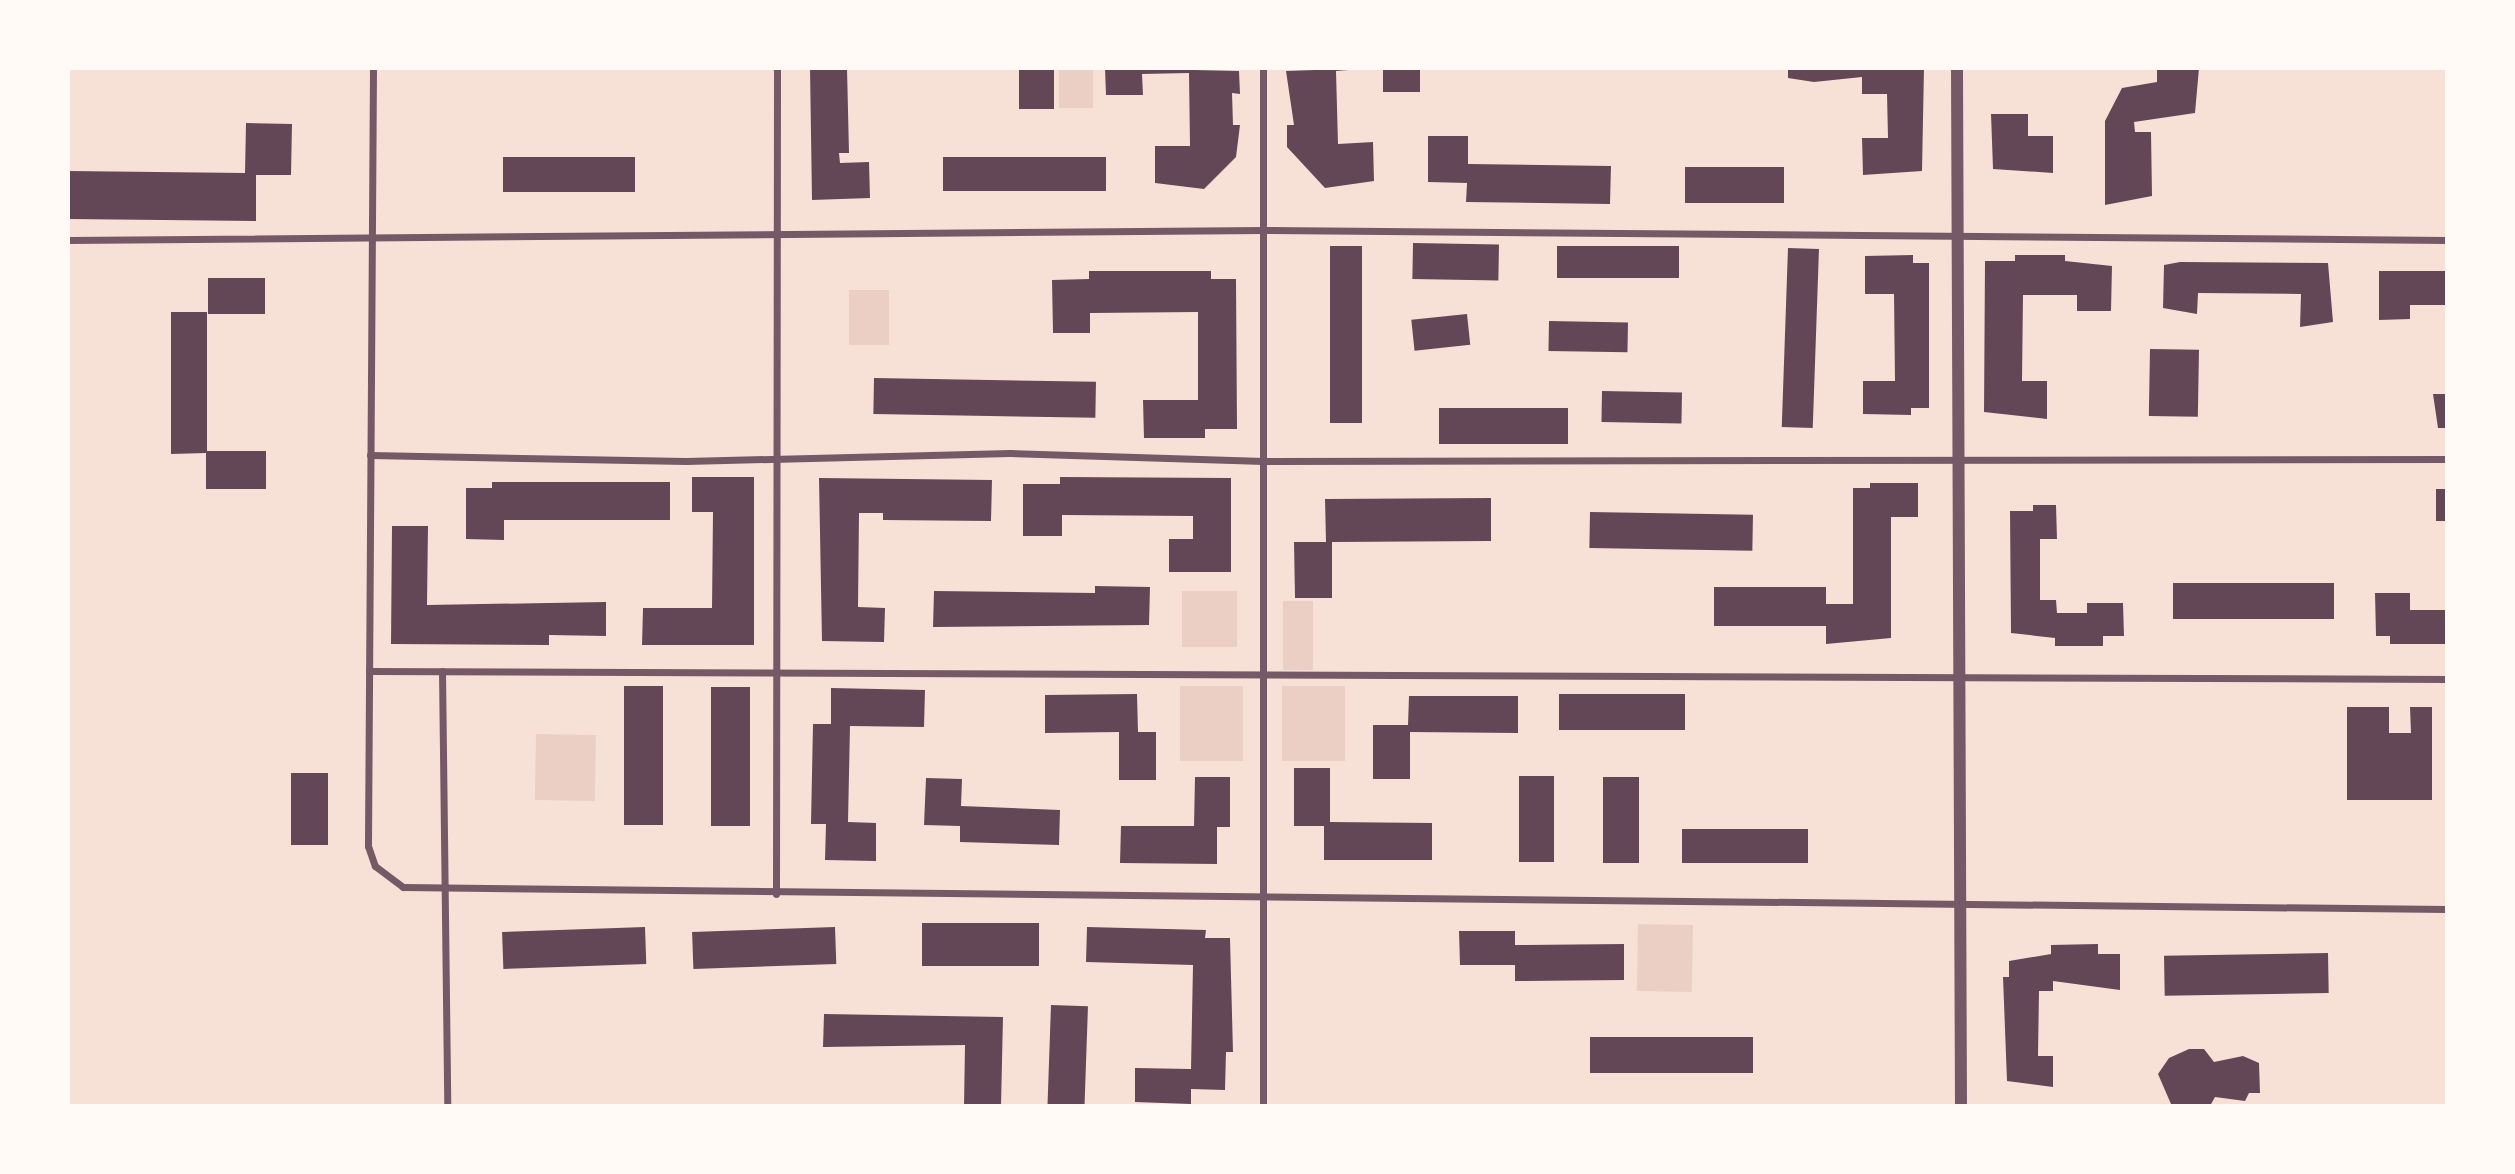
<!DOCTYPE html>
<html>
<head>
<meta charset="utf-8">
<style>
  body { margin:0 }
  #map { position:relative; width:2515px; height:1174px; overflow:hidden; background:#f7e1d7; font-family:Karla,sans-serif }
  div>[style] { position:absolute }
  .green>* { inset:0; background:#ebcfc5; transform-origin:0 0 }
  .building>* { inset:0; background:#644757; transform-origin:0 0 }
  .minor>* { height:7px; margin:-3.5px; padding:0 3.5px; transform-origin:3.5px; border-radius:3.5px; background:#755966 }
  .tertiary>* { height:12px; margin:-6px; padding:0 6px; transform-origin:6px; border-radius:6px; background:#755966 }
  span { translate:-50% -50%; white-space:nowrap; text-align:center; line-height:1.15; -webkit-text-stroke:6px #fffaf5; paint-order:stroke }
  .frame { position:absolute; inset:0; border:70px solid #fffaf5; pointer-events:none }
</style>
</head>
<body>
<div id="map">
  <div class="green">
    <div style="left:1059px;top:68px;width:34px;height:40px"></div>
    <div style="left:849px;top:290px;width:40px;height:55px"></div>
    <div style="left:1182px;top:591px;width:55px;height:56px"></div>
    <div style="left:1283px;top:601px;width:30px;height:69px"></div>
    <div style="left:1180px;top:686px;width:63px;height:75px"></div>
    <div style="left:1345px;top:686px;width:75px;height:63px;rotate:90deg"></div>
    <div style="left:536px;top:734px;width:60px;height:66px;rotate:1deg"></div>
    <div style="left:1638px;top:924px;width:55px;height:67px;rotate:1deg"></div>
  </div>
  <div class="building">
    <div style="clip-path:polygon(810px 68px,847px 68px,849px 153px,839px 153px,840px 163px,869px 162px,870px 198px,812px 200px)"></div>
    <div style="left:1019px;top:68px;width:35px;height:41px"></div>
    <div style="clip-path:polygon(1105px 68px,1239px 71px,1240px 94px,1232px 93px,1233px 125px,1240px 125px,1236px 157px,1204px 189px,1155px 183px,1155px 146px,1190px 146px,1189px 73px,1142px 74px,1143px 95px,1106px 95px)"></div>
    <div style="clip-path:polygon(1372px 68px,1336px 71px,1338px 144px,1373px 142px,1374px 181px,1325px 188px,1287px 147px,1287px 125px,1294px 125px,1286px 71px)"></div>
    <div style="left:1383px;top:68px;width:37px;height:24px"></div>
    <div style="clip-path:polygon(1788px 68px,1924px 68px,1922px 171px,1863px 175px,1862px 138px,1888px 138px,1887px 94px,1862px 94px,1862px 77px,1814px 82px,1788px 78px)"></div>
    <div style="clip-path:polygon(2157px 68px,2199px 68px,2195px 113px,2134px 122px,2135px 132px,2151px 132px,2152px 196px,2105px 205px,2105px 121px,2122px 88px,2157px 82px)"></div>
    <div style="clip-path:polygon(1991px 114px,2028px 114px,2028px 136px,2053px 136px,2053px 173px,1993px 169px)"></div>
    <div style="clip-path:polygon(246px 123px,292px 124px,291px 175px,256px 175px,256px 221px,68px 219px,68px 171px,245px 173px)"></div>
    <div style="clip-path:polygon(1428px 136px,1468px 136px,1468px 164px,1611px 166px,1610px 204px,1466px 202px,1467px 183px,1428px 182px)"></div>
    <div style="left:503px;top:157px;width:132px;height:35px"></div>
    <div style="left:1106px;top:157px;width:34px;height:163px;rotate:90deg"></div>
    <div style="left:1685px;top:167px;width:99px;height:36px"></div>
    <div style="left:1413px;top:243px;width:86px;height:36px;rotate:1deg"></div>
    <div style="left:1330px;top:246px;width:32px;height:177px"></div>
    <div style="left:1557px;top:246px;width:122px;height:32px"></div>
    <div style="left:1788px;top:248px;width:31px;height:179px;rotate:2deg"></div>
    <div style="clip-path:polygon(1913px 255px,1913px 263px,1929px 263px,1929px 408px,1911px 408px,1911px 415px,1863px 414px,1863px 381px,1895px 381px,1894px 294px,1865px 294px,1865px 256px)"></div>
    <div style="clip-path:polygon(2015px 255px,2065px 255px,2065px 261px,2112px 266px,2111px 311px,2077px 311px,2077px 295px,2023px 295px,2022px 381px,2047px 381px,2047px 419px,1984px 412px,1985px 261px,2015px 261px)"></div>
    <div style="clip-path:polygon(2180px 262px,2328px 263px,2333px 322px,2300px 327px,2301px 294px,2198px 293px,2197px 314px,2163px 308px,2164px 265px)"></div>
    <div style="clip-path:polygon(1089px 271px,1211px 271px,1211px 279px,1236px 279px,1237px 429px,1205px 429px,1205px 438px,1144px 438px,1143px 400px,1198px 400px,1198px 312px,1090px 313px,1090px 333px,1053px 333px,1052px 280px,1089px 279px)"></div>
    <div style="clip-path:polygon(2379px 271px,2447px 271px,2447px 305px,2410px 305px,2410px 319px,2379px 320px)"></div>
    <div style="left:208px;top:278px;width:57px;height:36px"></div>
    <div style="clip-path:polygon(171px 312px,207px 312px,207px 451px,266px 451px,266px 489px,206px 489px,206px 453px,171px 454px)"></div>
    <div style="left:1467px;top:314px;width:31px;height:56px;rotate:84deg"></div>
    <div style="left:1549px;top:321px;width:79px;height:30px;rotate:1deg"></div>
    <div style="left:2150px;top:349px;width:49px;height:67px;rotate:1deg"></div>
    <div style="left:874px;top:378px;width:222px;height:36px;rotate:1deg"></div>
    <div style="left:1602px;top:391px;width:80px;height:31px;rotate:1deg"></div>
    <div style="clip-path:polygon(2433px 394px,2447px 394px,2447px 428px,2438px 428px)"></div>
    <div style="left:1568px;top:408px;width:36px;height:129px;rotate:90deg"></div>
    <div style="clip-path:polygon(692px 477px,754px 477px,754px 645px,642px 645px,643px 608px,712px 608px,713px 512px,692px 512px)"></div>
    <div style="clip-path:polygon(1060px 477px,1231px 478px,1231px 572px,1169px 572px,1169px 539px,1193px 539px,1193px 516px,1062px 515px,1062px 536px,1023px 536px,1023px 484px,1060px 484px)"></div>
    <div style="clip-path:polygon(819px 478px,992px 480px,991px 521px,883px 520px,883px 513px,859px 513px,858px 607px,885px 608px,884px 642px,822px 641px)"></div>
    <div style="clip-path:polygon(492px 482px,670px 482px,670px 520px,504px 520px,504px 540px,466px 539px,466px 488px,492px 488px)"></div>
    <div style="clip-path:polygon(1870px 483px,1918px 483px,1918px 517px,1891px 517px,1891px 638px,1826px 644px,1826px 626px,1714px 626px,1714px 587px,1826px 587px,1826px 604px,1853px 604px,1853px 488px,1870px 488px)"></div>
    <div style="left:2436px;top:489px;width:11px;height:32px"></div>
    <div style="clip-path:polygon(1491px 498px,1491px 541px,1332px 542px,1332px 598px,1295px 598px,1294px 542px,1326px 542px,1325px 499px)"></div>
    <div style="clip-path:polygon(2033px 505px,2056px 505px,2057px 539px,2040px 539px,2040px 600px,2056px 600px,2057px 613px,2087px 613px,2087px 603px,2123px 603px,2124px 636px,2103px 636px,2103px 646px,2055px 646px,2055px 638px,2011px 633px,2010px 511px,2033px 511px)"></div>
    <div style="left:1590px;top:512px;width:163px;height:36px;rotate:1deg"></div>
    <div style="clip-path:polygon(392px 526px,428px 526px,427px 605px,606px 602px,606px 636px,549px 635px,549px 645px,391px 644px)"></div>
    <div style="left:2334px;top:583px;width:36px;height:161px;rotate:90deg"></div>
    <div style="clip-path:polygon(1095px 586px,1150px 587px,1149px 625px,933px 627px,934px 591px,1095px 593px)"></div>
    <div style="clip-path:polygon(2375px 593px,2410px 593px,2410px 610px,2447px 610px,2447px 644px,2390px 644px,2390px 636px,2376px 636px)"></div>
    <div style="left:624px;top:686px;width:39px;height:139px"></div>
    <div style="left:711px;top:687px;width:39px;height:139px"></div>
    <div style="clip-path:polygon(831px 688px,925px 690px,924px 727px,850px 726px,848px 822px,876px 823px,876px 861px,825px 860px,826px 824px,811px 824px,813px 724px,831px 724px)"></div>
    <div style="clip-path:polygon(1137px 694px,1138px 732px,1156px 732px,1156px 780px,1119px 780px,1119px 732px,1045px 733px,1045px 695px)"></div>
    <div style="left:1559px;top:694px;width:126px;height:36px"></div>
    <div style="clip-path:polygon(1409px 696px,1518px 696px,1518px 733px,1410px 732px,1410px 779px,1373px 779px,1373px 725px,1408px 725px)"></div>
    <div style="clip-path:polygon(2347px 707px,2389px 707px,2389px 733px,2411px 733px,2410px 707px,2432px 707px,2432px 800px,2347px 800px)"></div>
    <div style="clip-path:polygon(1294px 768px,1330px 768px,1330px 822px,1432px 823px,1432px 860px,1324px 860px,1324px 826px,1294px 826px)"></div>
    <div style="left:291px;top:773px;width:37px;height:72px"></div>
    <div style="left:1519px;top:776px;width:35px;height:86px"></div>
    <div style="clip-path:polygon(1195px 777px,1230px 777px,1230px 827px,1217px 827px,1217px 864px,1120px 863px,1121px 826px,1194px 826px)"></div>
    <div style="left:1603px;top:777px;width:36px;height:86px"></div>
    <div style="clip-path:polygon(926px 778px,962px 779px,961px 806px,1060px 810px,1059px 845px,960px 842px,960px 826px,924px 825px)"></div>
    <div style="left:1682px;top:829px;width:126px;height:34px"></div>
    <div style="left:922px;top:923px;width:117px;height:43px"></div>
    <div style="left:645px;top:927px;width:37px;height:143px;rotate:88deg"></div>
    <div style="left:835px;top:927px;width:37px;height:143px;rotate:88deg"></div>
    <div style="clip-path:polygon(1087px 927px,1206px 930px,1205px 938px,1230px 938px,1233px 1052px,1226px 1052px,1225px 1090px,1191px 1089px,1191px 1104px,1135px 1102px,1135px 1068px,1191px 1069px,1193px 965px,1086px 962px)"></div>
    <div style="clip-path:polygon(1459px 931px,1515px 931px,1515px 945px,1624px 944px,1624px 980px,1515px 981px,1515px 965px,1460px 965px)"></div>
    <div style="clip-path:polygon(2098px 944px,2098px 954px,2120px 954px,2120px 990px,2053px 981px,2053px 991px,2039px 991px,2038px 1056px,2053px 1056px,2053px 1087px,2007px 1081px,2003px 977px,2009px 977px,2009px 961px,2051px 954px,2051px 945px)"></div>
    <div style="left:2328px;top:953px;width:40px;height:164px;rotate:89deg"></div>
    <div style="left:1051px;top:1005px;width:37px;height:101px;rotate:2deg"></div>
    <div style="clip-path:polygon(824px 1014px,1003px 1017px,1001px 1106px,964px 1106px,965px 1045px,823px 1047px)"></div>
    <div style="left:1753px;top:1037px;width:36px;height:163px;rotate:90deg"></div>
    <div style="clip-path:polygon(2189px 1049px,2204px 1049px,2214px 1062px,2243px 1056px,2259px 1063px,2260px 1093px,2249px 1093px,2245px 1101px,2215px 1097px,2210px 1106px,2171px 1104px,2158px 1074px,2169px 1058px)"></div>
  </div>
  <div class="minor">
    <div style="left:373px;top:68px;width:778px;rotate:90.37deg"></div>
    <div style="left:368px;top:846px;width:21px;rotate:71deg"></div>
    <div style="left:375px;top:866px;width:35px;rotate:37deg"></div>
    <div style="left:403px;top:887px;width:2044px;rotate:0.62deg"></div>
    <div style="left:1263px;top:68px;width:1038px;rotate:90deg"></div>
    <div style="left:68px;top:240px;width:1196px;rotate:-0.48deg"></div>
    <div style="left:1264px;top:230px;width:1183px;rotate:0.48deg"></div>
    <div style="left:370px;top:455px;width:316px;rotate:1.1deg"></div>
    <div style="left:686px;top:461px;width:324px;rotate:-1.4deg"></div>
    <div style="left:1010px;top:453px;width:254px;rotate:1.8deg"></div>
    <div style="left:1264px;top:461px;width:1183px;rotate:-0.1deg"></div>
    <div style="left:369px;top:671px;width:2078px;rotate:0.22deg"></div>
    <div style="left:442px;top:671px;width:435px;rotate:89.3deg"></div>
    <div style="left:776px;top:894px;width:826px;rotate:-89.93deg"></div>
  </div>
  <div class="tertiary">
    <div style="left:1957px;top:68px;width:1038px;rotate:89.78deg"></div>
  </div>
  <div class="frame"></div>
</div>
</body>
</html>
